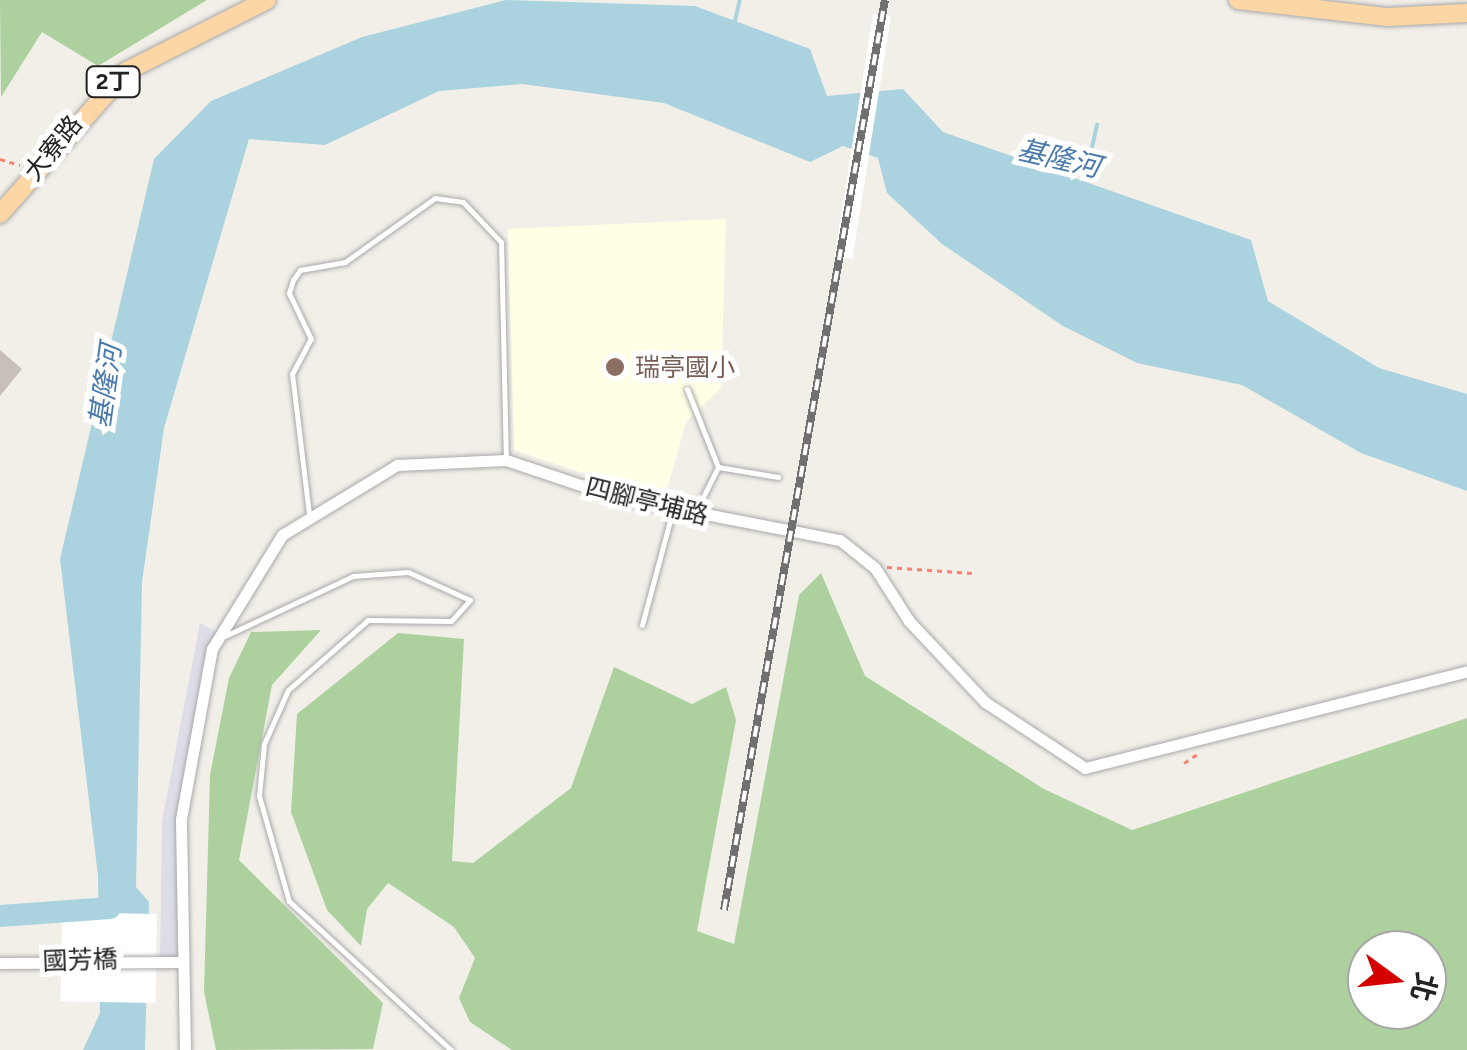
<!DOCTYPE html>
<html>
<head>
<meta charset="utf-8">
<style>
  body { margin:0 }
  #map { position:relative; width:1467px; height:1050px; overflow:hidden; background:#f2efe9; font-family:Figtree,"Noto Sans TC",sans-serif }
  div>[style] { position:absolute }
  .education>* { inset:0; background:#ffffe5 }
  .forest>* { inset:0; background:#add19e }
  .plaza>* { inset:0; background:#dddde8 }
  .water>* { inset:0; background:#aad3df }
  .pier>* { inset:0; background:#fff; transform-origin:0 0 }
  .stream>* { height:4px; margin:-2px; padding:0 2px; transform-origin:2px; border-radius:2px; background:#aad3df }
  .river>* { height:22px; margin:-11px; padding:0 11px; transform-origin:11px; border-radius:11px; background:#aad3df }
  .building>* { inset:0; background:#c7bfb8 }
  .path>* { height:2.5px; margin-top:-1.25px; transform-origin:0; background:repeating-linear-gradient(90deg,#fa8072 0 5px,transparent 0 10px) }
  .roads { filter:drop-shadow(0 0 2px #a9a9a9) drop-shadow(0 0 2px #a9a9a9) }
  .service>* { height:5px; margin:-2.5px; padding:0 2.5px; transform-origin:2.5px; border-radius:2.5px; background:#fff }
  .minor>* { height:11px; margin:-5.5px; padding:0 5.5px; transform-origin:5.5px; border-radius:5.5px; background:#fff }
  .primary>* { height:18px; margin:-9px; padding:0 9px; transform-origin:9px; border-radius:9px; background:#fcd6a4 }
  .rail>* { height:8px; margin-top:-4px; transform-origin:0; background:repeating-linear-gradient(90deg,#fff 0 11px,#707070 0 22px); box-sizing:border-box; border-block:2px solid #707070 }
  .dots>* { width:28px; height:28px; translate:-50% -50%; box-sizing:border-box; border:5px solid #fff; border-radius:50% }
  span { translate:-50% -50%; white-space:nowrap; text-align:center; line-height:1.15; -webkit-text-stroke:10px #fff; paint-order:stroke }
  .shield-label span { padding:2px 8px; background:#fff; border:2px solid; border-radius:8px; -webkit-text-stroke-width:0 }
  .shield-label { font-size:22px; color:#222; font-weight:700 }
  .street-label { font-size:25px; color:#222 }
  .education-label { font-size:25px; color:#785e54 }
  .left { translate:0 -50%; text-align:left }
  .water-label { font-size:28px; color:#4a7aab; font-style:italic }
  .north { position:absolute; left:1347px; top:930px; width:100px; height:100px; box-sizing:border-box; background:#fff; border:2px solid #a7a7a7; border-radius:50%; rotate:105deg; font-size:28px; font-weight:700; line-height:40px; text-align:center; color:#222 }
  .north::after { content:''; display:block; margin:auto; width:35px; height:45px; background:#d40000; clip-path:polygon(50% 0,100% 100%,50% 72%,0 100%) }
</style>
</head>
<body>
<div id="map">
  <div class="education">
    <div style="clip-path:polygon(726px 219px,721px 388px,686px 422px,664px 500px,514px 450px,508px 229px)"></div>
  </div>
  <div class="forest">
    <div style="clip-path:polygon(0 0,207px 0,98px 66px,42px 32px,1px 97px)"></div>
    <div style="clip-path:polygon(evenodd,821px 573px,865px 676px,1044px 789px,1132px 830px,1467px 718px,1467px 1050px,512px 1050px,470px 1022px,459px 998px,475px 958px,454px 927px,388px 883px,367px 909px,361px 946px,327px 910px,291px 812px,297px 714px,398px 633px,464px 639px,452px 861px,473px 863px,571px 788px,614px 667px,692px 704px,726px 687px,736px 720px,697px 931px,734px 944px,799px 595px,821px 573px,1367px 950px,1427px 950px,1427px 1010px,1367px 1010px,1367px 950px)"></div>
    <div style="clip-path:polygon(321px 630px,272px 685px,239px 860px,383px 1003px,373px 1049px,216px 1050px,204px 992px,210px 775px,229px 678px,251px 632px)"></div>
  </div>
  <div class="plaza">
    <div style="clip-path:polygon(200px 623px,218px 633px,189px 755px,178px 962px,160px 957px,162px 821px)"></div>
  </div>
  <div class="water">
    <div style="clip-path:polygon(506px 0,695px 6px,810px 49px,827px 96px,903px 89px,943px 132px,1251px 240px,1268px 301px,1379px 368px,1467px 394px,1467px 491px,1361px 453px,1242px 385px,1137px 363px,1063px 326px,942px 244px,887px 193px,878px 158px,843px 146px,810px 162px,664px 103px,522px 84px,439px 91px,325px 145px,249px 139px,164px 428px,142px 582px,136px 887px,149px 902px,145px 1050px,83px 1050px,100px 1013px,98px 876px,60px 559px,154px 159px,211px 101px,362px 37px)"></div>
  </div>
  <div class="pier">
    <div style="left:873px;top:14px;width:18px;height:245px;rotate:9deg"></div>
    <div style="left:157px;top:914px;width:89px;height:95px;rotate:91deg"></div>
  </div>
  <div class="stream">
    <div style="left:734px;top:25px;width:26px;rotate:-77deg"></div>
    <div style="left:1083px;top:189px;width:66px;rotate:-77.7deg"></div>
  </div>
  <div class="river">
    <div style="left:0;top:916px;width:110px;rotate:-4.2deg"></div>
  </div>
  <div class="building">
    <div style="clip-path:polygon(0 350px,22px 369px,0 396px)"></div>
  </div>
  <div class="path">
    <div style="left:0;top:159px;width:21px;rotate:17deg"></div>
    <div style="left:887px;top:567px;width:85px;rotate:4deg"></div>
    <div style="left:1184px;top:763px;width:18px;rotate:-34deg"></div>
  </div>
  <div class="roads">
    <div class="service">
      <div style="left:687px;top:389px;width:84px;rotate:68.3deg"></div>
      <div style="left:718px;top:467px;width:47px;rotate:116.6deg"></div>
      <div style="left:718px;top:467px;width:61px;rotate:9.5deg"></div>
      <div style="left:309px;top:514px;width:141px;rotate:-96.9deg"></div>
      <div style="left:292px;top:374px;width:40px;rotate:-62deg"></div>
      <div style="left:311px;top:339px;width:51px;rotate:-115.6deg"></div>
      <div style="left:289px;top:293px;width:14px;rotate:-73deg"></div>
      <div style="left:293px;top:280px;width:12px;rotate:-55deg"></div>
      <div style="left:300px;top:270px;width:46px;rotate:-10.1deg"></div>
      <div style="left:345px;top:262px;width:110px;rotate:-35.4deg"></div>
      <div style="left:435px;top:198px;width:28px;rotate:8deg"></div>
      <div style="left:463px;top:202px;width:55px;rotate:46.5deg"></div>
      <div style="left:501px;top:242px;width:215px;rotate:88.7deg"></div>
      <div style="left:642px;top:625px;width:120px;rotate:-75deg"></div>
      <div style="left:225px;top:636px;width:141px;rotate:-25.1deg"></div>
      <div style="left:353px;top:576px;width:55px;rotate:-4.2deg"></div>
      <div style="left:408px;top:572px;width:68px;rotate:24.3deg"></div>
      <div style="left:470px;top:600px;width:28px;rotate:132deg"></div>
      <div style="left:451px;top:621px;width:83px;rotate:-179.3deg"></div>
      <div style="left:368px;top:620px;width:106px;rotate:138.8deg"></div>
      <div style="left:288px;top:690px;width:59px;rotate:114deg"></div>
      <div style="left:264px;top:744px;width:52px;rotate:95.5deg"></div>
      <div style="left:259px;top:796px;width:109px;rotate:74.1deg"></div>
      <div style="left:289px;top:901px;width:220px;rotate:42.6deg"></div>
    </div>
    <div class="minor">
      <div style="left:0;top:963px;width:178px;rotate:-0.3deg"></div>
      <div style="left:185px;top:1050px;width:231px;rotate:-91deg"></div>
      <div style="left:181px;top:819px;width:173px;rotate:-79.7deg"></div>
      <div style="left:212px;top:649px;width:134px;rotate:-58.4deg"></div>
      <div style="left:282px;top:535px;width:135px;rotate:-31.3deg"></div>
      <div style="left:397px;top:465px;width:109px;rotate:-2.6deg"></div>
      <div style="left:506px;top:460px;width:113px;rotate:18.6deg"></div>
      <div style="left:613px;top:496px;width:231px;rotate:11deg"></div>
      <div style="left:840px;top:540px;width:45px;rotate:38.7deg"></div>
      <div style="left:875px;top:568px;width:63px;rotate:57.3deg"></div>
      <div style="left:909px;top:621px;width:111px;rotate:46.8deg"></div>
      <div style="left:985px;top:702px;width:120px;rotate:33.4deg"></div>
      <div style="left:1085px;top:768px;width:394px;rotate:-14.2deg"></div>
    </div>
    <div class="primary">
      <div style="left:1238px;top:0;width:151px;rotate:6.5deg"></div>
      <div style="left:1388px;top:17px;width:79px;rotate:-2.9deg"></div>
      <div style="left:0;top:214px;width:189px;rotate:-48.6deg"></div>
      <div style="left:125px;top:72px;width:159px;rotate:-26.9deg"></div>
    </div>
  </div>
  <div class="rail">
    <div style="left:724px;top:910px;width:924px;rotate:-79.97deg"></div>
  </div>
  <div class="dots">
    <div style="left:615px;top:367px;background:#8d6e63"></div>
  </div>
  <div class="shield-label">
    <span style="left:113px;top:82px">2丁</span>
  </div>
  <div class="street-label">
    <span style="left:53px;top:148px;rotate:-51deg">大寮路</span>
    <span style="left:647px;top:501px;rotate:14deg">四腳亭埔路</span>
    <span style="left:80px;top:960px;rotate:-2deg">國芳橋</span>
  </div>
  <div class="education-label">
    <span class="left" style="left:635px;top:367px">瑞亭國小</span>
  </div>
  <div class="water-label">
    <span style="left:1059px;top:158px;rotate:13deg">基隆河</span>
    <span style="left:105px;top:386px;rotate:-82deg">基隆河</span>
  </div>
  <div class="north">北</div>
</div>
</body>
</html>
